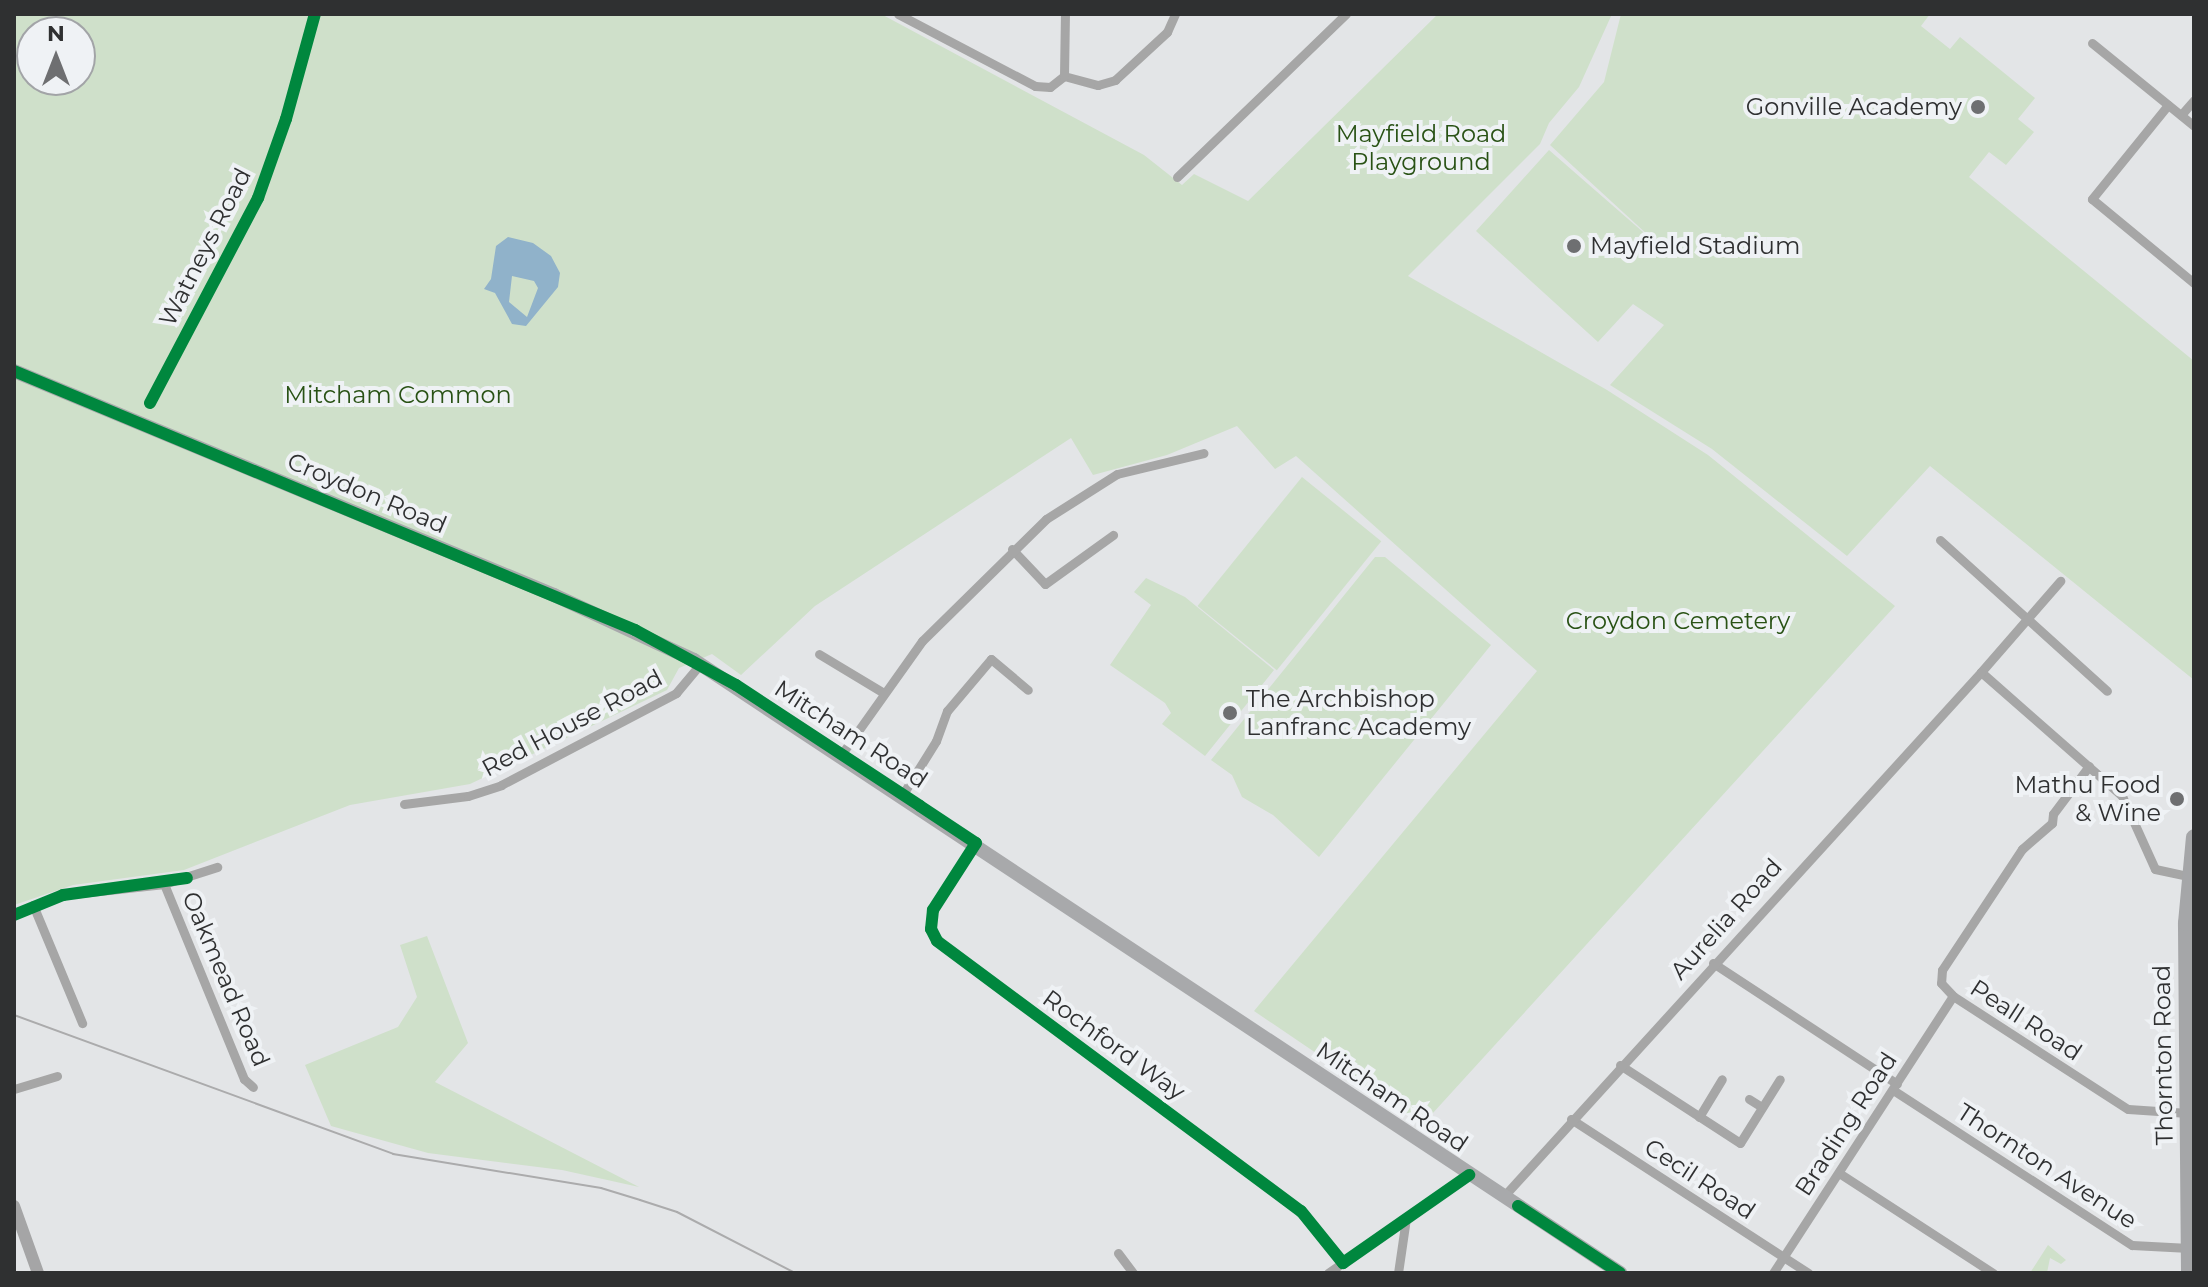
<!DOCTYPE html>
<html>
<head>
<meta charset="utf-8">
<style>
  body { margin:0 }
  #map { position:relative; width:2208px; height:1287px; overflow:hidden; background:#e3e5e7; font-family:Montserrat,sans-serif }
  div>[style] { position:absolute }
  .green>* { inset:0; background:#cfe0ca; transform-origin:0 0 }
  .water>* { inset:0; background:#90b2ca }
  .minor>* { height:9px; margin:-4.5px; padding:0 4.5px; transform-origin:4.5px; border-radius:4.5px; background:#a6a6a6 }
  .secondary>* { height:12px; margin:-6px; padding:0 6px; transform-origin:6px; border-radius:6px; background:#a5a5a6 }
  .primary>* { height:14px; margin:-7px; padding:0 7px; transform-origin:7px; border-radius:7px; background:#a8a9ab }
  .trunk>* { height:16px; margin:-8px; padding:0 8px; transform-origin:8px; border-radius:8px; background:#a5a6a8 }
  .tram>* { height:2px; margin:-1px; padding:0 1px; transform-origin:1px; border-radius:1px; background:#ababac }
  .cycleway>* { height:12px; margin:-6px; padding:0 6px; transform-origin:6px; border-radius:6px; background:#00873e }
  .dots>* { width:22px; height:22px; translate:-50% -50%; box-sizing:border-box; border:4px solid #eff2f5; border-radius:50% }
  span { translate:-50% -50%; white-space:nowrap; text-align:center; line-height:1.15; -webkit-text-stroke:8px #eff2f5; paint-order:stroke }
  .poi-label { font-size:24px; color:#2f3031 }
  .right { translate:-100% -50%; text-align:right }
  .left { translate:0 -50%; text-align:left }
  .park-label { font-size:24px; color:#295215 }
  .street-label { font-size:24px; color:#2f3031 }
  .frame { position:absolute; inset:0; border:16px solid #2f3031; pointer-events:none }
  .north { position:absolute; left:16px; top:16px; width:80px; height:80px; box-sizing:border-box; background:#eff2f5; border:2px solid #a2a4a7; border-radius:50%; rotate:0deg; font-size:22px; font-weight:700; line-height:32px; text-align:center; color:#2f3031 }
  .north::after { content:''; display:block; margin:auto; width:28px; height:36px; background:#6e6f71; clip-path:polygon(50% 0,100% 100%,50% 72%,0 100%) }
</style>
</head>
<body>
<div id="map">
  <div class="green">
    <div style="clip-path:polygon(evenodd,14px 14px,881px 14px,1144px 155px,1182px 185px,1194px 174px,1248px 201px,1438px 14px,1612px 14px,1579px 87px,1549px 123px,1540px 144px,1408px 276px,1607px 390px,1708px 455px,1895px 606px,1422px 1125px,1254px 1011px,1537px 671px,1296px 456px,1275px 469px,1237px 426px,1167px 455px,1093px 475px,1071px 438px,815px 606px,741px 675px,712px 654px,679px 668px,667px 690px,470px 784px,350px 805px,184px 870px,73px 885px,14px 905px,14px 14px,32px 32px,80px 32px,80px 80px,32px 80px,32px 32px)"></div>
    <div style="clip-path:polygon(1621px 14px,1930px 14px,1921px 26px,1950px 49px,1960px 37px,2035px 98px,2018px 119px,2034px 132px,2006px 165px,1989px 152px,1969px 177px,2194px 361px,2194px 680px,1930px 466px,1847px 556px,1712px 449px,1610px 385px,1664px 325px,1633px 304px,1598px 342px,1476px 231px,1549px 150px,1674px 259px,1550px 145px,1604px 82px)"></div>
    <div style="left:1302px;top:477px;width:102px;height:166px;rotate:39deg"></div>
    <div style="clip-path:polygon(1375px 557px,1385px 557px,1491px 645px,1319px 857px,1273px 815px,1242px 797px,1232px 775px,1211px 760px)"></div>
    <div style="clip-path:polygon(1146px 578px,1185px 597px,1274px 670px,1205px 756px,1162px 724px,1171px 713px,1165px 703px,1110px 665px,1151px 605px,1134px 592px)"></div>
    <div style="clip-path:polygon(427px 936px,468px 1043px,435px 1082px,639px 1187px,562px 1170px,428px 1153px,331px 1126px,305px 1065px,398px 1027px,417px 997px,400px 945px)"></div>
    <div style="clip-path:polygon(2048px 1245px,2066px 1260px,2061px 1264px,2050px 1258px,2047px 1273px,2030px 1273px)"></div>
  </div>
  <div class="water">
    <div style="clip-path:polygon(evenodd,508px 237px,533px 243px,551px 256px,560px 273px,558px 287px,526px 326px,512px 324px,495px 293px,484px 289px,491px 279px,496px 246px,508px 237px,512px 276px,534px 281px,538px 288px,527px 317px,509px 302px,512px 276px)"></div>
  </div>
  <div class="minor">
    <div style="left:898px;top:14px;width:155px;rotate:27.7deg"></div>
    <div style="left:1035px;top:86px;width:15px;rotate:4deg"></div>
    <div style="left:1050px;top:87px;width:18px;rotate:-38deg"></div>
    <div style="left:2092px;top:43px;width:132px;rotate:39.1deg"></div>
    <div style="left:1064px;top:76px;width:35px;rotate:15deg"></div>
    <div style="left:1098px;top:85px;width:18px;rotate:-16deg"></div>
    <div style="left:1115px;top:80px;width:71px;rotate:-42.7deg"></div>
    <div style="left:1167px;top:32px;width:20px;rotate:-66deg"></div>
    <div style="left:1064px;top:76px;width:62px;rotate:-89.1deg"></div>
    <div style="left:2168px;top:105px;width:121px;rotate:129deg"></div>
    <div style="left:2092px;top:199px;width:132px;rotate:39.5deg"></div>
    <div style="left:2181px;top:115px;width:20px;rotate:-49deg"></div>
    <div style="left:1177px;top:177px;width:235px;rotate:-44deg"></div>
    <div style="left:1940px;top:540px;width:225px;rotate:42.1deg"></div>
    <div style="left:1012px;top:549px;width:48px;rotate:46.7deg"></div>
    <div style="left:1045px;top:584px;width:84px;rotate:-35.8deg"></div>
    <div style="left:819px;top:654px;width:74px;rotate:31.1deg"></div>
    <div style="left:1981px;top:672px;width:188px;rotate:41.3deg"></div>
    <div style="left:2122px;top:796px;width:80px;rotate:65.7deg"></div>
    <div style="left:2155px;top:869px;width:34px;rotate:12deg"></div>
    <div style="left:1981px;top:672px;width:121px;rotate:-49deg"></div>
    <div style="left:841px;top:755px;width:140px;rotate:-54.6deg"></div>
    <div style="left:922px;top:641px;width:174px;rotate:-44.5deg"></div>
    <div style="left:1046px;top:519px;width:84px;rotate:-32.4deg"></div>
    <div style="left:1117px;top:474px;width:89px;rotate:-13.6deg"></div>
    <div style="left:2089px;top:766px;width:60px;rotate:126.9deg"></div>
    <div style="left:2053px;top:814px;width:9px;rotate:96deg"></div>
    <div style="left:2052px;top:823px;width:40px;rotate:139deg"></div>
    <div style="left:2022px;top:849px;width:145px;rotate:123.5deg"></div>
    <div style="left:1942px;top:970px;width:13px;rotate:94deg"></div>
    <div style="left:1941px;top:983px;width:18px;rotate:47deg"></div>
    <div style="left:1953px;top:996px;width:208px;rotate:32.9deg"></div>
    <div style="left:2128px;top:1109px;width:60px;rotate:3.8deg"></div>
    <div style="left:903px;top:794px;width:62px;rotate:-58.1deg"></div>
    <div style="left:936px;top:741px;width:32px;rotate:-70deg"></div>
    <div style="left:947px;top:711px;width:68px;rotate:-49.8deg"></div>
    <div style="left:991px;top:659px;width:48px;rotate:40deg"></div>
    <div style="left:404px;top:804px;width:64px;rotate:-7.1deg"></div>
    <div style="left:468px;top:796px;width:35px;rotate:-18deg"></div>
    <div style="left:501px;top:785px;width:198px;rotate:-27.7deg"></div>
    <div style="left:676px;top:693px;width:38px;rotate:-50deg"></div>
    <div style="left:976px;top:843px;width:80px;rotate:122.7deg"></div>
    <div style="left:933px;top:910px;width:19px;rotate:96deg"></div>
    <div style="left:931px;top:929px;width:13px;rotate:63deg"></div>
    <div style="left:937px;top:941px;width:453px;rotate:36.6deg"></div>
    <div style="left:1301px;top:1211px;width:67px;rotate:51.1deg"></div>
    <div style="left:164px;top:884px;width:211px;rotate:67.7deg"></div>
    <div style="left:244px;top:1079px;width:12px;rotate:42deg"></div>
    <div style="left:33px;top:905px;width:128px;rotate:67.4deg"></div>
    <div style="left:14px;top:915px;width:53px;rotate:-22.2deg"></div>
    <div style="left:63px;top:895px;width:102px;rotate:-6.2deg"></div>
    <div style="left:164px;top:884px;width:56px;rotate:-17.8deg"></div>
    <div style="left:1713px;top:963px;width:220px;rotate:33.3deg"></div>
    <div style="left:1620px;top:1065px;width:143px;rotate:33deg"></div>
    <div style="left:1740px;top:1143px;width:75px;rotate:-58deg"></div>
    <div style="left:14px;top:1089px;width:45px;rotate:-16.8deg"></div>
    <div style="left:1893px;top:1090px;width:285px;rotate:33deg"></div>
    <div style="left:2132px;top:1245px;width:57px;rotate:3deg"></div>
    <div style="left:1749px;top:1099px;width:15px;rotate:32deg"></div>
    <div style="left:1699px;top:1117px;width:44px;rotate:-58.8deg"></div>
    <div style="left:1571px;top:1119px;width:283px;rotate:33deg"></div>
    <div style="left:1839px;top:1173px;width:184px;rotate:33deg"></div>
    <div style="left:1503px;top:1197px;width:710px;rotate:-47.68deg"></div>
    <div style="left:1118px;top:1253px;width:25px;rotate:53deg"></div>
    <div style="left:1328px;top:1273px;width:172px;rotate:-34.8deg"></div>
    <div style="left:1398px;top:1273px;width:56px;rotate:-81.7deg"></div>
    <div style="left:1773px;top:1273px;width:330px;rotate:-57deg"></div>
  </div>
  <div class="secondary">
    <div style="left:14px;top:1206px;width:71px;rotate:70.3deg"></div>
  </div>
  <div class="primary">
    <div style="left:14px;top:371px;width:585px;rotate:22.53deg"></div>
    <div style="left:554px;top:595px;width:154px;rotate:24.9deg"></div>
    <div style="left:694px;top:660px;width:1111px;rotate:33.5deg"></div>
  </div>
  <div class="trunk">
    <div style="left:2189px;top:1273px;width:350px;rotate:-90.5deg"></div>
    <div style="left:2186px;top:923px;width:86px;rotate:-84.7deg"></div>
  </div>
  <div class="tram">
    <div style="left:14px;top:1015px;width:404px;rotate:20.1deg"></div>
    <div style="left:393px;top:1154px;width:211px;rotate:9.3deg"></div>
    <div style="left:601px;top:1188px;width:41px;rotate:17.1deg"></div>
    <div style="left:640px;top:1200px;width:39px;rotate:18deg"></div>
    <div style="left:677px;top:1212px;width:133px;rotate:27.3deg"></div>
  </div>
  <div class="cycleway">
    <div style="left:14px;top:371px;width:673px;rotate:22.64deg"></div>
    <div style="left:635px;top:630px;width:115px;rotate:28.6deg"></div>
    <div style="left:736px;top:685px;width:220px;rotate:33.3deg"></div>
    <div style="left:920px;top:806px;width:67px;rotate:33.5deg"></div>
    <div style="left:976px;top:843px;width:80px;rotate:122.7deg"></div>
    <div style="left:933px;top:910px;width:19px;rotate:96deg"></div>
    <div style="left:931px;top:929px;width:13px;rotate:63deg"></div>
    <div style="left:937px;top:941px;width:453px;rotate:36.6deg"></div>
    <div style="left:1301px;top:1211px;width:67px;rotate:51.1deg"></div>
    <div style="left:1343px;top:1263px;width:154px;rotate:-34.9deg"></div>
    <div style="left:150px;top:403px;width:232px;rotate:-62.2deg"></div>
    <div style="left:258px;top:198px;width:84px;rotate:-70.5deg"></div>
    <div style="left:286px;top:119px;width:109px;rotate:-74.6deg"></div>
    <div style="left:14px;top:915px;width:53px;rotate:-22.2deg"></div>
    <div style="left:63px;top:895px;width:125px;rotate:-7.8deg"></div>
    <div style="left:1518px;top:1206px;width:122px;rotate:33.3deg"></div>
  </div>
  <div class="dots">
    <div style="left:1978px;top:107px;background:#6e6f71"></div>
    <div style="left:1574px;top:246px;background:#6e6f71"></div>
    <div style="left:1230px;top:713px;background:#6e6f71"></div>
    <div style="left:2177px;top:799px;background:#6e6f71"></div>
  </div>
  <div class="poi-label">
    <span class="right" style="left:1962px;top:107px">Gonville Academy</span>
    <span class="left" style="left:1590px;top:246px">Mayfield Stadium</span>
    <span class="left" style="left:1246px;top:713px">The Archbishop<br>Lanfranc Academy</span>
    <span class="right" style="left:2161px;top:799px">Mathu Food<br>&amp; Wine</span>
  </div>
  <div class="park-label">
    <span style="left:1421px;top:148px">Mayfield Road<br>Playground</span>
    <span style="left:398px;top:395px">Mitcham Common</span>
    <span style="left:1678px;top:621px">Croydon Cemetery</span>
  </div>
  <div class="street-label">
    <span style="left:205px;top:247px;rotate:-63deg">Watneys Road</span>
    <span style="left:367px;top:493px;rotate:23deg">Croydon Road</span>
    <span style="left:572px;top:723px;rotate:-28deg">Red House Road</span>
    <span style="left:851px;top:734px;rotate:33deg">Mitcham Road</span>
    <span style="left:1726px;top:919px;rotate:-48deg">Aurelia Road</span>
    <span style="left:226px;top:979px;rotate:67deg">Oakmead Road</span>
    <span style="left:2026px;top:1020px;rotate:33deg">Peall Road</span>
    <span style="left:1114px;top:1045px;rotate:36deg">Rochford Way</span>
    <span style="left:2163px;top:1055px;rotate:-91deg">Thornton Road</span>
    <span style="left:1392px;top:1097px;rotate:34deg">Mitcham Road</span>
    <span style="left:1846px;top:1124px;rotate:-57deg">Brading Road</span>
    <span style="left:2047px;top:1166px;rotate:33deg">Thornton Avenue</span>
    <span style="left:1700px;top:1179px;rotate:33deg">Cecil Road</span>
  </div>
  <div class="frame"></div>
  <div class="north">N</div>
</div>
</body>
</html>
